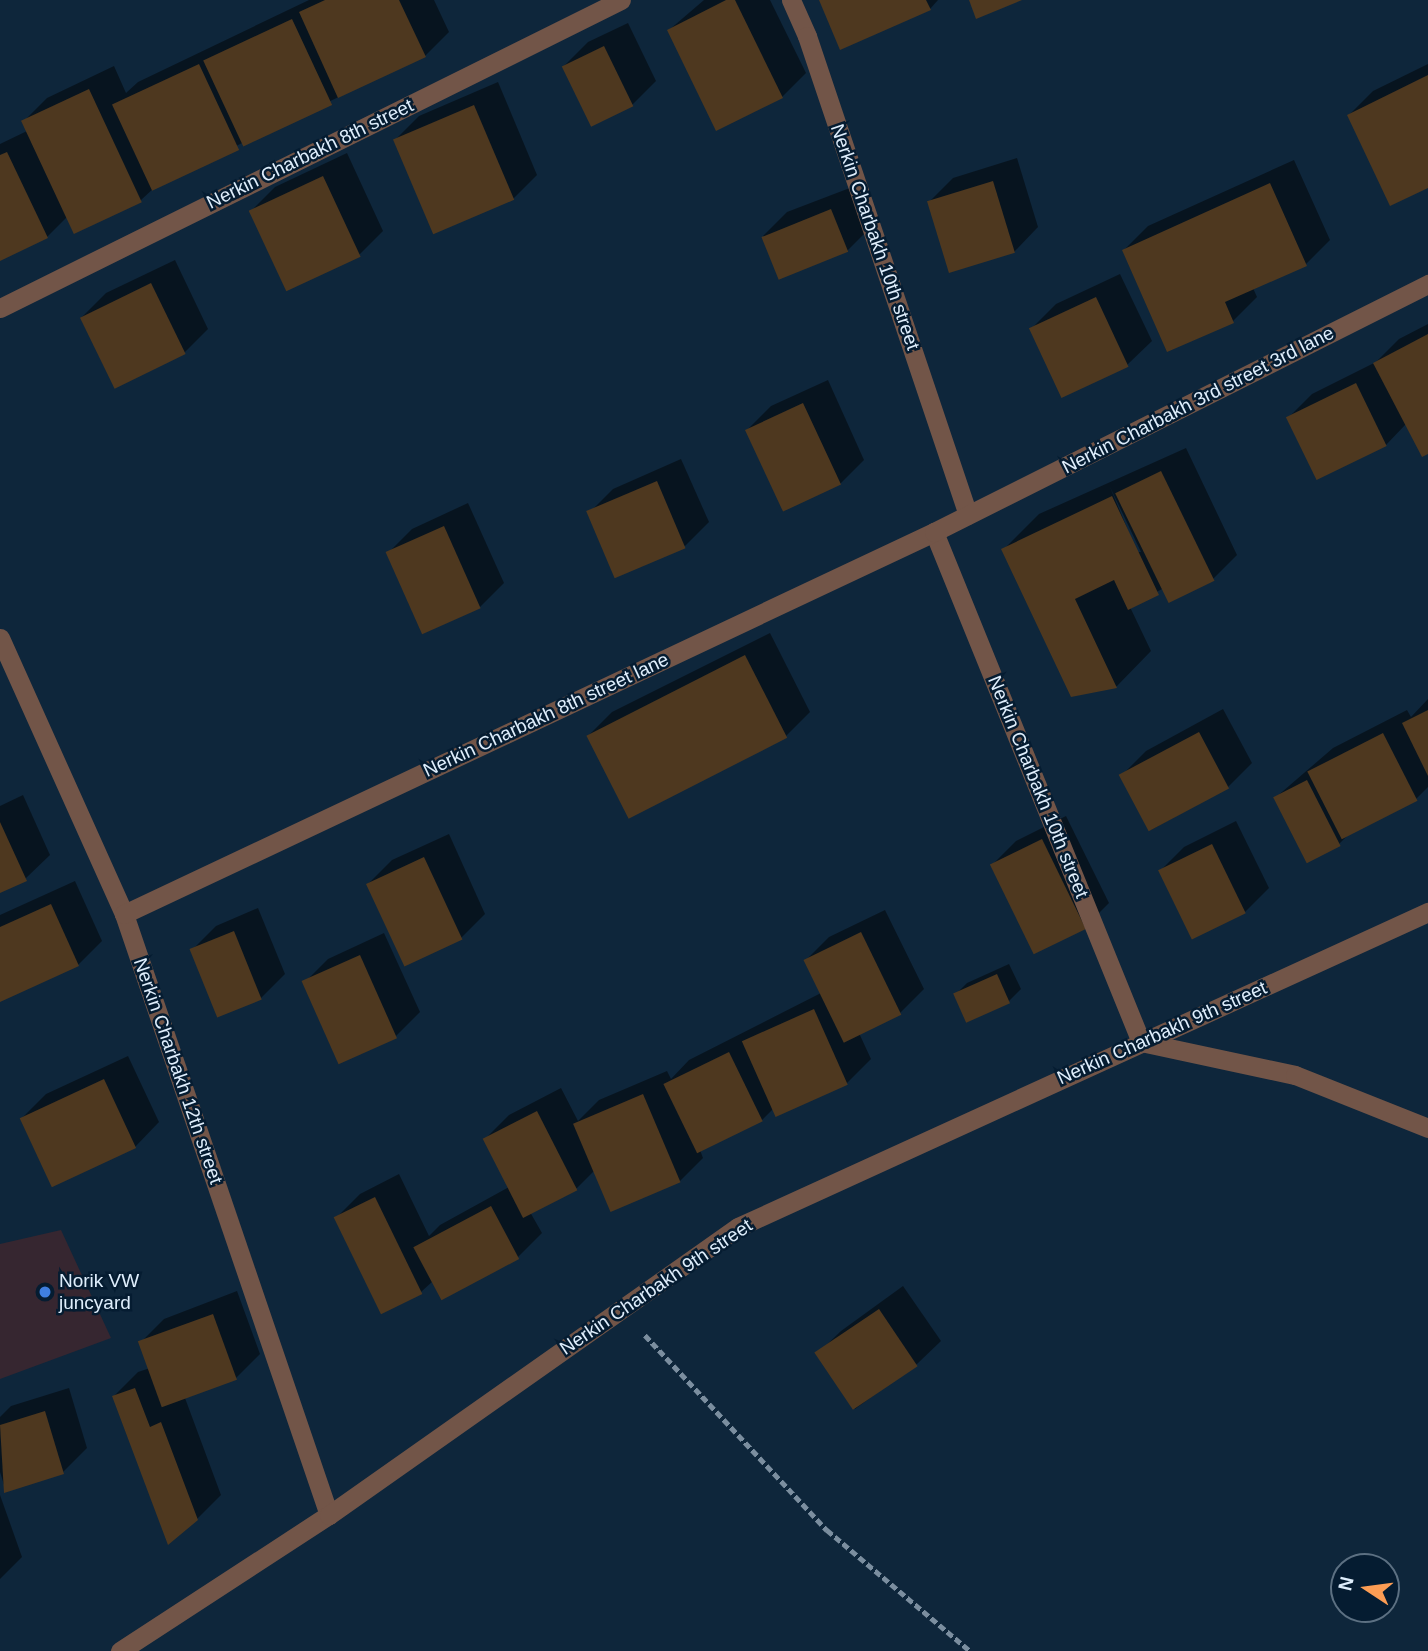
<!DOCTYPE html>
<html>
<head>
<meta charset="utf-8">
<style>
  body { margin:0 }
  #map { position:relative; width:1428px; height:1651px; overflow:hidden; background:#0e263b; font-family:Helvetica,sans-serif }
  div>[style] { position:absolute }
  .industrial>* { inset:0; background:#362630 }
  .shadow>* { inset:0; background:#0007 }
  .building>* { inset:0; background:#4e381f; transform-origin:0 0 }
  .path>* { height:4.5px; margin-top:-2.25px; transform-origin:0; background:repeating-linear-gradient(90deg,#7b8e9f 0 7px,transparent 0 10.5px) }
  .service>* { height:19px; margin:-9.5px; padding:0 9.5px; transform-origin:9.5px; border-radius:9.5px; background:#725548 }
  .minor>* { height:19px; margin:-9.5px; padding:0 9.5px; transform-origin:9.5px; border-radius:9.5px; background:#725548 }
  .dots>* { width:19px; height:19px; translate:-50% -50%; box-sizing:border-box; border:4px solid #051c31; border-radius:50% }
  span { translate:-50% -50%; white-space:nowrap; text-align:center; line-height:1.15; -webkit-text-stroke:5px #051c31; paint-order:stroke }
  .street-label { font-size:19px; color:#dfeefc }
  .poi-label { font-size:19px; color:#dfeefc }
  .left { translate:0 -50%; text-align:left }
  .north { position:absolute; left:1330px; top:1553px; width:70px; height:70px; box-sizing:border-box; background:#051c31; border:2px solid #5c7082; border-radius:50%; rotate:283deg; font-size:19px; font-weight:700; line-height:28px; text-align:center; color:#dfeefc }
  .north::after { content:''; display:block; margin:auto; width:24px; height:32px; background:#fc9d54; clip-path:polygon(50% 0,100% 100%,50% 72%,0 100%) }
</style>
</head>
<body>
<div id="map">
  <div class="industrial">
    <div style="clip-path:polygon(61px 1230px,111px 1338px,0 1379px,0 1244px)"></div>
  </div>
  <div class="shadow">
    <div style="clip-path:polygon(309px 0,434px 0,449px 32px,425px 56px,244px 142px,154px 188px,141px 200px,74px 232px,67px 217px,47px 237px,0 259px,0 144px,27px 131px,23px 122px,47px 98px,114px 66px,126px 93px,138px 82px)"></div>
    <div style="clip-path:polygon(704px 0,770px 0,806px 73px,782px 97px,669px 30px)"></div>
    <div style="clip-path:polygon(821px 0,938px 0,930px 9px)"></div>
    <div style="clip-path:polygon(628px 23px,656px 81px,632px 105px,564px 66px,588px 42px)"></div>
    <div style="clip-path:polygon(1428px 64px,1428px 186px,1349px 115px,1373px 91px)"></div>
    <div style="clip-path:polygon(498px 82px,537px 175px,513px 199px,395px 140px,419px 116px)"></div>
    <div style="clip-path:polygon(347px 153px,383px 231px,359px 255px,288px 289px,251px 211px,275px 187px)"></div>
    <div style="clip-path:polygon(1017px 158px,1038px 227px,1014px 252px,929px 202px,953px 178px)"></div>
    <div style="clip-path:polygon(1294px 160px,1330px 240px,1306px 264px,1253px 288px,1257px 297px,1233px 321px,1124px 250px,1148px 226px)"></div>
    <div style="clip-path:polygon(855px 186px,871px 227px,847px 251px,763px 236px,787px 212px)"></div>
    <div style="clip-path:polygon(175px 260px,208px 329px,184px 353px,82px 317px,106px 293px)"></div>
    <div style="clip-path:polygon(1120px 274px,1152px 341px,1127px 365px,1063px 396px,1032px 328px,1056px 304px)"></div>
    <div style="clip-path:polygon(1428px 324px,1428px 452px,1406px 424px,1386px 445px,1288px 418px,1312px 394px,1376px 362px,1399px 339px)"></div>
    <div style="clip-path:polygon(828px 380px,864px 460px,840px 484px,747px 430px,771px 406px)"></div>
    <div style="clip-path:polygon(evenodd,1186px 448px,1237px 555px,1213px 579px,1162px 589px,1130px 607px,1151px 651px,1117px 686px,1072px 695px,1004px 549px,1039px 514px,1186px 448px,1110px 487px,1141px 552px,1137px 552px,1110px 487px)"></div>
    <div style="clip-path:polygon(681px 459px,709px 522px,685px 546px,589px 513px,613px 489px)"></div>
    <div style="clip-path:polygon(468px 503px,504px 583px,480px 607px,388px 553px,412px 529px)"></div>
    <div style="clip-path:polygon(770px 633px,810px 712px,786px 736px,588px 736px,612px 712px)"></div>
    <div style="clip-path:polygon(1428px 699px,1428px 787px,1416px 799px,1350px 833px,1339px 844px,1275px 798px,1333px 748px,1407px 710px,1411px 717px)"></div>
    <div style="clip-path:polygon(1223px 709px,1252px 763px,1228px 787px,1151px 830px,1122px 775px,1146px 751px)"></div>
    <div style="clip-path:polygon(23px 795px,50px 855px,25px 879px,0 891px,0 806px)"></div>
    <div style="clip-path:polygon(1066px 816px,1109px 903px,1085px 927px,992px 865px,1016px 841px)"></div>
    <div style="clip-path:polygon(1236px 821px,1269px 888px,1245px 912px,1160px 871px,1184px 847px)"></div>
    <div style="clip-path:polygon(449px 834px,485px 914px,461px 938px,368px 884px,392px 860px)"></div>
    <div style="clip-path:polygon(75px 881px,102px 941px,78px 965px,0 1000px,0 915px)"></div>
    <div style="clip-path:polygon(258px 908px,285px 974px,261px 998px,192px 950px,216px 926px)"></div>
    <div style="clip-path:polygon(885px 910px,924px 989px,900px 1013px,859px 1033px,871px 1059px,847px 1083px,774px 1108px,762px 1120px,700px 1150px,703px 1158px,679px 1182px,594px 1171px,577px 1188px,530px 1212px,542px 1233px,518px 1257px,433px 1281px,421px 1292px,382px 1313px,336px 1218px,360px 1194px,399px 1174px,429px 1236px,440px 1225px,509px 1187px,485px 1139px,509px 1115px,561px 1088px,578px 1121px,599px 1100px,667px 1071px,671px 1079px,689px 1060px,821px 993px,805px 961px,829px 937px)"></div>
    <div style="clip-path:polygon(384px 933px,420px 1012px,396px 1036px,304px 983px,328px 959px)"></div>
    <div style="clip-path:polygon(1009px 964px,1021px 989px,1009px 1001px,955px 995px,967px 983px)"></div>
    <div style="clip-path:polygon(128px 1056px,159px 1122px,135px 1147px,22px 1118px,46px 1094px)"></div>
    <div style="clip-path:polygon(903px 1286px,941px 1341px,917px 1364px,855px 1409px,817px 1354px,841px 1331px)"></div>
    <div style="clip-path:polygon(237px 1291px,260px 1354px,236px 1378px,185px 1398px,221px 1495px,197px 1519px,114px 1396px,138px 1372px,150px 1368px,140px 1343px,164px 1319px)"></div>
    <div style="clip-path:polygon(69px 1388px,87px 1448px,63px 1472px,6px 1491px,0 1472px,0 1417px,11px 1406px)"></div>
    <div style="clip-path:polygon(0 1495px,22px 1557px,0 1579px)"></div>
  </div>
  <div class="building">
    <div style="clip-path:polygon(325px 0,399px 0,426px 57px,338px 98px,299px 12px)"></div>
    <div style="clip-path:polygon(726px 0,735px 0,783px 98px,716px 131px,667px 30px)"></div>
    <div style="clip-path:polygon(819px 0,926px 0,931px 10px,840px 50px)"></div>
    <div style="clip-path:polygon(969px 0,1022px 0,976px 19px)"></div>
    <div style="left:292px;top:19px;width:95px;height:98px;rotate:65deg"></div>
    <div style="left:604px;top:46px;width:67px;height:47px;rotate:64deg"></div>
    <div style="left:199px;top:64px;width:95px;height:96px;rotate:65deg"></div>
    <div style="clip-path:polygon(1428px 75px,1428px 188px,1390px 206px,1347px 115px)"></div>
    <div style="left:89px;top:89px;width:125px;height:75px;rotate:65deg"></div>
    <div style="left:474px;top:105px;width:103px;height:88px;rotate:67deg"></div>
    <div style="clip-path:polygon(7px 152px,48px 238px,0 261px,0 155px)"></div>
    <div style="left:323px;top:176px;width:89px;height:82px;rotate:65deg"></div>
    <div style="left:993px;top:181px;width:75px;height:69px;rotate:73deg"></div>
    <div style="clip-path:polygon(1270px 183px,1307px 266px,1225px 302px,1234px 323px,1167px 352px,1122px 250px)"></div>
    <div style="left:831px;top:209px;width:46px;height:75px;rotate:68deg"></div>
    <div style="left:151px;top:283px;width:79px;height:79px;rotate:64deg"></div>
    <div style="left:1096px;top:297px;width:77px;height:74px;rotate:65deg"></div>
    <div style="clip-path:polygon(1428px 334px,1428px 454px,1422px 457px,1373px 363px)"></div>
    <div style="left:1356px;top:383px;width:70px;height:78px;rotate:64deg"></div>
    <div style="left:803px;top:403px;width:90px;height:64px;rotate:65deg"></div>
    <div style="left:1161px;top:471px;width:122px;height:51px;rotate:64deg"></div>
    <div style="left:657px;top:481px;width:73px;height:77px;rotate:67deg"></div>
    <div style="clip-path:polygon(1112px 496px,1159px 595px,1128px 610px,1114px 580px,1075px 599px,1117px 688px,1071px 697px,1001px 549px)"></div>
    <div style="left:444px;top:526px;width:90px;height:64px;rotate:66deg"></div>
    <div style="left:745px;top:655px;width:93px;height:178px;rotate:63deg"></div>
    <div style="clip-path:polygon(1428px 710px,1428px 776px,1402px 723px)"></div>
    <div style="left:1199px;top:732px;width:64px;height:91px;rotate:62deg"></div>
    <div style="left:1383px;top:733px;width:76px;height:85px;rotate:63deg"></div>
    <div style="left:1307px;top:780px;width:74px;height:38px;rotate:63deg"></div>
    <div style="clip-path:polygon(0 822px,27px 881px,0 893px)"></div>
    <div style="left:1042px;top:839px;width:100px;height:58px;rotate:64deg"></div>
    <div style="left:1212px;top:844px;width:77px;height:60px;rotate:64deg"></div>
    <div style="left:424px;top:857px;width:91px;height:64px;rotate:65deg"></div>
    <div style="clip-path:polygon(51px 904px,79px 966px,0 1002px,0 927px)"></div>
    <div style="left:234px;top:931px;width:74px;height:48px;rotate:68deg"></div>
    <div style="left:861px;top:932px;width:92px;height:64px;rotate:64deg"></div>
    <div style="left:360px;top:955px;width:91px;height:64px;rotate:66deg"></div>
    <div style="left:997px;top:974px;width:32px;height:48px;rotate:66deg"></div>
    <div style="left:814px;top:1009px;width:83px;height:79px;rotate:66deg"></div>
    <div style="left:729px;top:1052px;width:77px;height:73px;rotate:64deg"></div>
    <div style="left:104px;top:1079px;width:76px;height:93px;rotate:65deg"></div>
    <div style="left:643px;top:1094px;width:96px;height:76px;rotate:67deg"></div>
    <div style="left:537px;top:1111px;width:89px;height:61px;rotate:63deg"></div>
    <div style="left:375px;top:1197px;width:108px;height:46px;rotate:64deg"></div>
    <div style="left:491px;top:1206px;width:60px;height:88px;rotate:62deg"></div>
    <div style="left:879px;top:1309px;width:69px;height:78px;rotate:56deg"></div>
    <div style="left:213px;top:1314px;width:70px;height:80px;rotate:70deg"></div>
    <div style="clip-path:polygon(135px 1388px,150px 1427px,161px 1422px,198px 1520px,168px 1545px,112px 1396px)"></div>
    <div style="clip-path:polygon(45px 1411px,64px 1474px,4px 1493px,0 1425px)"></div>
  </div>
  <div class="path">
    <div style="left:645px;top:1335px;width:267px;rotate:47deg"></div>
    <div style="left:827px;top:1530px;width:187px;rotate:40.2deg"></div>
  </div>
  <div class="service">
    <div style="left:1141px;top:1042px;width:157px;rotate:12.1deg"></div>
    <div style="left:1295px;top:1075px;width:143px;rotate:21.7deg"></div>
  </div>
  <div class="minor">
    <div style="left:791px;top:0;width:39px;rotate:66deg"></div>
    <div style="left:807px;top:36px;width:505px;rotate:71.42deg"></div>
    <div style="left:0;top:308px;width:693px;rotate:-26.38deg"></div>
    <div style="left:934px;top:532px;width:550px;rotate:67.91deg"></div>
    <div style="left:0;top:638px;width:303px;rotate:65.8deg"></div>
    <div style="left:124px;top:914px;width:635px;rotate:71.17deg"></div>
    <div style="left:124px;top:914px;width:896px;rotate:-25.25deg"></div>
    <div style="left:934px;top:532px;width:553px;rotate:-26.66deg"></div>
    <div style="left:120px;top:1651px;width:249px;rotate:-33.1deg"></div>
    <div style="left:329px;top:1515px;width:500px;rotate:-35.15deg"></div>
    <div style="left:738px;top:1227px;width:759px;rotate:-24.54deg"></div>
  </div>
  <div class="dots">
    <div style="left:45px;top:1292px;background:#3f7fe0"></div>
  </div>
  <div class="street-label">
    <span style="left:310px;top:154px;rotate:-26deg">Nerkin Charbakh 8th street</span>
    <span style="left:875px;top:237px;rotate:71deg">Nerkin Charbakh 10th street</span>
    <span style="left:1198px;top:400px;rotate:-27deg">Nerkin Charbakh 3rd street 3rd lane</span>
    <span style="left:546px;top:715px;rotate:-25deg">Nerkin Charbakh 8th street lane</span>
    <span style="left:1038px;top:787px;rotate:68deg">Nerkin Charbakh 10th street</span>
    <span style="left:1162px;top:1033px;rotate:-24deg">Nerkin Charbakh 9th street</span>
    <span style="left:178px;top:1071px;rotate:71deg">Nerkin Charbakh 12th street</span>
    <span style="left:656px;top:1287px;rotate:-34deg">Nerkin Charbakh 9th street</span>
  </div>
  <div class="poi-label">
    <span class="left" style="left:59px;top:1292px">Norik VW<br>juncyard</span>
  </div>
  <div class="north">N</div>
</div>
</body>
</html>
